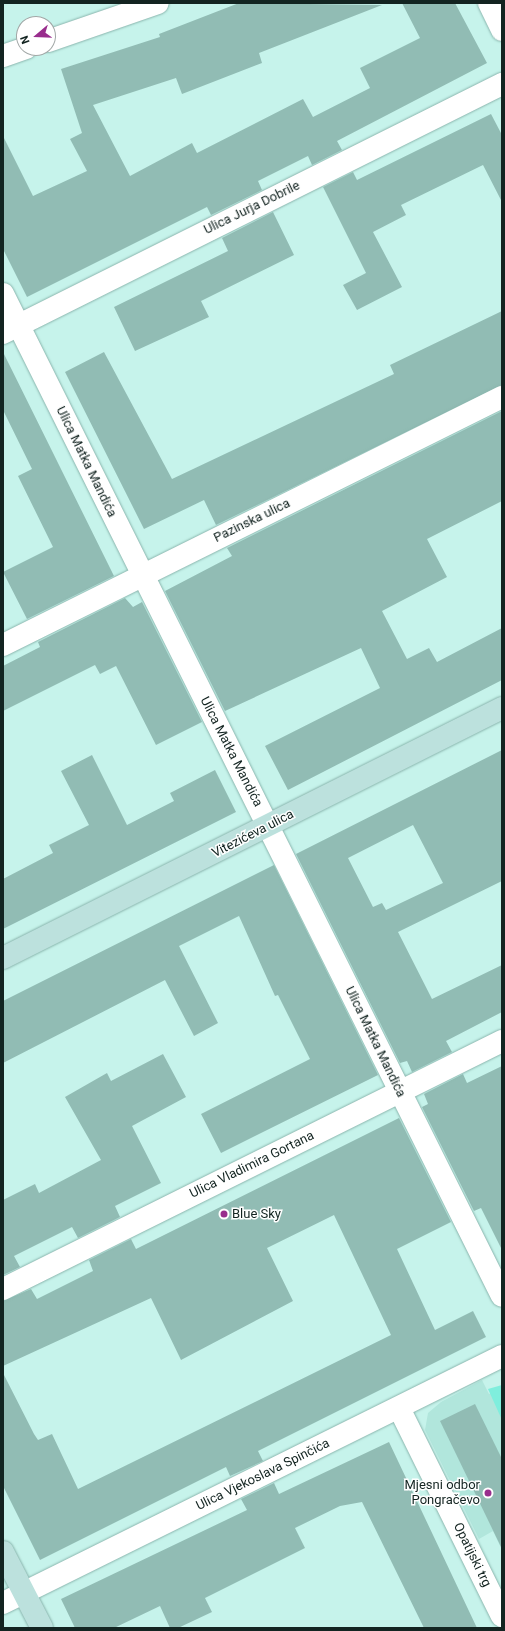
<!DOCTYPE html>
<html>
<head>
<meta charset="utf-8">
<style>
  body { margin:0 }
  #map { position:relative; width:505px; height:1631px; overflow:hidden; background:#c6f3eb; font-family:Roboto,sans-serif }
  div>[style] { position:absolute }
  .built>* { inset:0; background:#b1e6dc }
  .green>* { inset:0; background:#7feedd }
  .building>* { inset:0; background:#91bcb4 }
  .roads { filter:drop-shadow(0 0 1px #8ab5ad) drop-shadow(0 0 1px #8ab5ad) }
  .street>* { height:22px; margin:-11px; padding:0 11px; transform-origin:11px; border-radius:11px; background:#fff }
  .secondary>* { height:22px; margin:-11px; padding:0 11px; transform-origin:11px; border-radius:11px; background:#bce1dd }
  .dots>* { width:11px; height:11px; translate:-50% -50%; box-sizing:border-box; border:2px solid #fff; border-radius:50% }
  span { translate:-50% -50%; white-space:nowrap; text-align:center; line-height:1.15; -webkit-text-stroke:3px #fff; paint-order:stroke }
  .street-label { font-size:13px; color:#132421 }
  .poi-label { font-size:13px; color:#132421 }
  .left { translate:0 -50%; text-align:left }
  .right { translate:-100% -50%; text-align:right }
  .frame { position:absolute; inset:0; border:4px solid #132421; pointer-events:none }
  .north { position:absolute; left:16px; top:16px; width:40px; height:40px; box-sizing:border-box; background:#fff; border:1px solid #a1a7a6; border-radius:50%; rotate:251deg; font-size:11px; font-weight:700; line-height:16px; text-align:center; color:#132421 }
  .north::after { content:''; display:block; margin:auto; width:14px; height:18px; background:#992d8d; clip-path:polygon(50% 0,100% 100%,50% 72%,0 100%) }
</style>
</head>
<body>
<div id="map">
  <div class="built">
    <div style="clip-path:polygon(482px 1380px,489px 1394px,502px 1388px,502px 1550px,493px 1531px,479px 1539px,425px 1430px,428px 1413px,441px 1402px)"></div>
  </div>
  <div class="green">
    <div style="clip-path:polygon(502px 1385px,502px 1420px,488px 1389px)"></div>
  </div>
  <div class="building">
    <div style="clip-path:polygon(239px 3px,382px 5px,259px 53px,262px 63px,182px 94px,176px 78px,93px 105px,130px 176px,192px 143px,197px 153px,303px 99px,313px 117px,370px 88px,360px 68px,420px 38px,402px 3px,455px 3px,487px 63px,337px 141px,342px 150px,312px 165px,308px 156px,258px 181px,262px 190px,211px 215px,207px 207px,27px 297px,3px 249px,3px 136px,33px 196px,87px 171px,70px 139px,82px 133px,61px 69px,160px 37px,159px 34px)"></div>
    <div style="clip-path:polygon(491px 114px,502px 135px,502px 202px,483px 165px,401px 205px,406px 215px,373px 232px,402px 287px,357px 310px,343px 285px,366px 273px,323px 187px,353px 172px,357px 180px)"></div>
    <div style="clip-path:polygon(273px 212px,294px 255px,201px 301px,209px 317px,135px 351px,114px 307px,228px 251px,222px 238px)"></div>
    <div style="clip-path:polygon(502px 311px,502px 385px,216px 525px,204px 500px,144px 529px,65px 372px,104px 352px,172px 479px,394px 374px,390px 365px)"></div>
    <div style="clip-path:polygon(3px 352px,114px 576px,27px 619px,3px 572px,53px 547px,18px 476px,32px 469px,3px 410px)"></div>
    <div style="clip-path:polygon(502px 411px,502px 501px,427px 539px,447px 577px,382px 611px,407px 659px,429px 648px,437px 662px,502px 628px,502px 680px,288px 790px,265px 746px,380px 688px,361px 648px,225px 711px,165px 591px,232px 556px,227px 548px)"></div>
    <div style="clip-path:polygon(125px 598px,133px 607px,142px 602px,202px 722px,156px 745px,116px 666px,100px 674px,95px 665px,3px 711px,3px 666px,40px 647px,38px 642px)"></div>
    <div style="clip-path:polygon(evenodd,502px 750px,502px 881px,398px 932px,432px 999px,502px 965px,502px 1012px,446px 1041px,452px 1052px,412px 1072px,407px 1061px,400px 1063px,296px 854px,502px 750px,413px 825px,443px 883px,386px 910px,382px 903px,373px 907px,348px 858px,413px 825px)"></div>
    <div style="clip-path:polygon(92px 755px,127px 825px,174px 801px,170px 793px,215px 770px,236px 812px,3px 929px,3px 879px,53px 853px,49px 845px,89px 825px,61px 771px)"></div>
    <div style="clip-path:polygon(274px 865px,378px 1075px,221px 1153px,201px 1114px,310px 1059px,278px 995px,275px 996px,239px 916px,179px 946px,218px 1023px,194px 1036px,165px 980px,3px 1063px,3px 1001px)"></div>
    <div style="clip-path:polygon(163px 1054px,186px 1097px,132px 1126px,161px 1183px,115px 1206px,120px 1217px,78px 1238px,72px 1227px,14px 1256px,20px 1267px,3px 1275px,3px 1200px,35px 1184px,39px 1193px,101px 1160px,65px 1097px,107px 1073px,111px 1081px)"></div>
    <div style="clip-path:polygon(502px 1066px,502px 1250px,481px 1208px,474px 1211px,422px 1107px,428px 1104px,424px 1094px,463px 1074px,467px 1083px)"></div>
    <div style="clip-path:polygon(399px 1118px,451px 1222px,397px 1249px,435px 1330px,473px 1311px,486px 1337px,258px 1451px,263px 1461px,230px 1476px,226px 1467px,40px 1560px,3px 1486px,3px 1373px,34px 1434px,38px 1440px,52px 1434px,78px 1489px,391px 1335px,334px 1215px,267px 1248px,293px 1301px,181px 1360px,151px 1298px,3px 1366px,3px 1301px,31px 1289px,37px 1299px,93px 1271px,89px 1260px,131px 1239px,136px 1249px)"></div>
    <div style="clip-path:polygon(475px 1404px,502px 1459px,502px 1549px,440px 1421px)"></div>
    <div style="clip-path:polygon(389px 1442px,477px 1628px,424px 1628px,362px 1502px,340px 1506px,295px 1528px,305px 1548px,205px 1598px,212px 1612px,178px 1628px,170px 1628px,160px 1606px,114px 1628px,75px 1628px,61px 1599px,247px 1510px,241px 1499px,274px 1483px,279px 1494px)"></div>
  </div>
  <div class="roads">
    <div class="street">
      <div style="left:489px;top:3px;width:30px;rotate:64deg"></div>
      <div style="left:48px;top:41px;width:116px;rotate:-19.1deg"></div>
      <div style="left:3px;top:56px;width:24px;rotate:-19deg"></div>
      <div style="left:3px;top:294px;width:1119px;rotate:63.53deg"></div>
      <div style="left:3px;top:333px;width:558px;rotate:-26.52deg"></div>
      <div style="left:3px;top:645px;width:557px;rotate:-26.43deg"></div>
      <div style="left:3px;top:1289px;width:557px;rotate:-26.43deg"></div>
      <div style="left:399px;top:1408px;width:232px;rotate:63.7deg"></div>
      <div style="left:3px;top:1603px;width:557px;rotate:-26.33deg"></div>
    </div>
    <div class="secondary">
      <div style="left:3px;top:958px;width:558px;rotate:-26.61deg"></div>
      <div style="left:3px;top:1552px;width:85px;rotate:62.8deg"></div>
    </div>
  </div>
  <div class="dots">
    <div style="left:224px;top:1214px;background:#992d8d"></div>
    <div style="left:488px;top:1493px;background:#992d8d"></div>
  </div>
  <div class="street-label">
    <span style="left:252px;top:208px;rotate:-26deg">Ulica Jurja Dobrile</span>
    <span style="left:86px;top:462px;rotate:64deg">Ulica Matka Mandića</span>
    <span style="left:252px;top:521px;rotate:-26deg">Pazinska ulica</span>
    <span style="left:231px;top:752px;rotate:63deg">Ulica Matka Mandića</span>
    <span style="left:253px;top:834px;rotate:-27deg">Vitezićeva ulica</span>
    <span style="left:375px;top:1042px;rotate:64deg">Ulica Matka Mandića</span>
    <span style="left:252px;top:1165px;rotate:-26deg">Ulica Vladimira Gortana</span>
    <span style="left:263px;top:1475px;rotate:-26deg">Ulica Vjekoslava Spinčića</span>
    <span style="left:472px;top:1555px;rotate:64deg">Opatijski trg</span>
  </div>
  <div class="poi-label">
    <span class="left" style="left:232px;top:1214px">Blue Sky</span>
    <span class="right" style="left:480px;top:1493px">Mjesni odbor<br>Pongračevo</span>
  </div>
  <div class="frame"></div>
  <div class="north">N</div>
</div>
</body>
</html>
